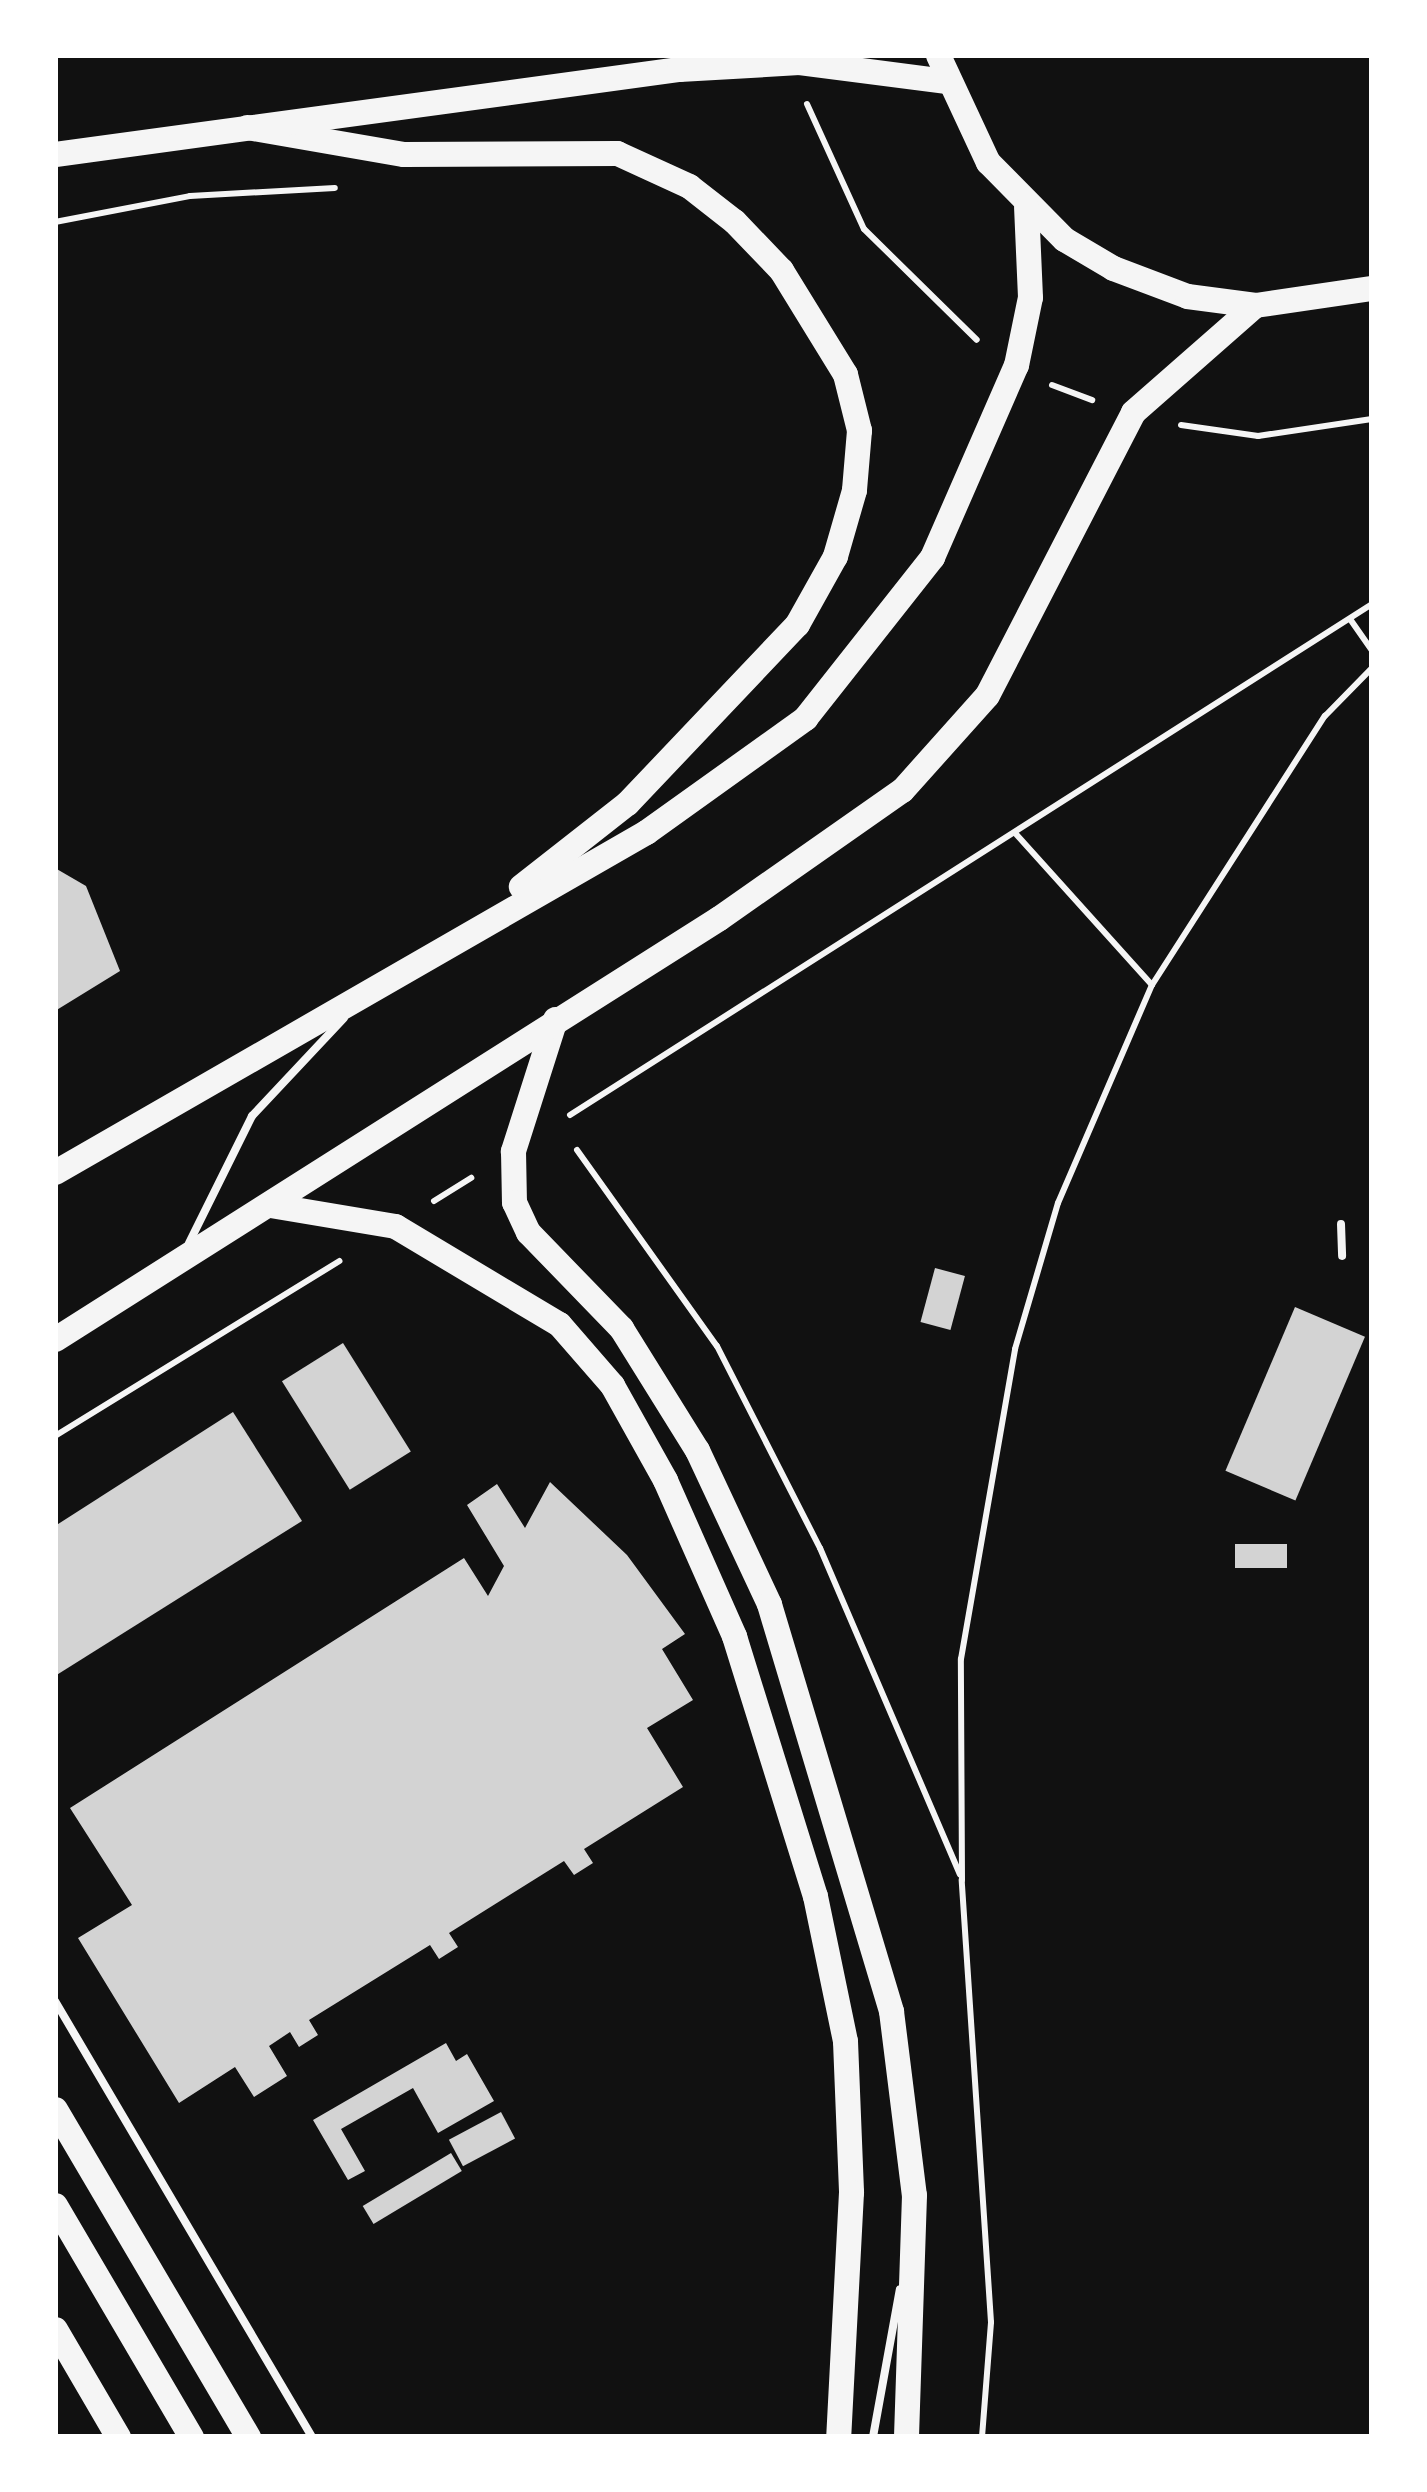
<!DOCTYPE html>
<html>
<head>
<meta charset="utf-8">
<style>
  body { margin:0 }
  #map { position:relative; width:1427px; height:2492px; overflow:hidden; background:#111; font-family:"Exo 2",sans-serif }
  div>[style] { position:absolute }
  .building>* { inset:0; background:#d3d3d3; transform-origin:0 0 }
  .path>* { height:6px; margin:-3px; padding:0 3px; transform-origin:3px; border-radius:3px; background:#f5f5f5 }
  .service>* { height:8px; margin:-4px; padding:0 4px; transform-origin:4px; border-radius:4px; background:#f5f5f5 }
  .primary>* { height:25px; margin:-12.5px; padding:0 12.5px; transform-origin:12.5px; border-radius:12.5px; background:#f5f5f5 }
  span { translate:-50% -50%; white-space:nowrap; text-align:center; line-height:1.15; -webkit-text-stroke:9px #fff; paint-order:stroke }
  .frame { position:absolute; inset:0; border:58px solid #fff; pointer-events:none }
</style>
</head>
<body>
<div id="map">
  <div class="building">
    <div style="clip-path:polygon(55px 868px,86px 886px,120px 971px,55px 1011px)"></div>
    <div style="left:935px;top:1268px;width:31px;height:56px;rotate:15deg"></div>
    <div style="left:1295px;top:1307px;width:76px;height:178px;rotate:23deg"></div>
    <div style="left:343px;top:1343px;width:128px;height:72px;rotate:58deg"></div>
    <div style="clip-path:polygon(233px 1412px,302px 1521px,55px 1676px,55px 1526px)"></div>
    <div style="clip-path:polygon(550px 1482px,627px 1555px,685px 1634px,662px 1649px,693px 1700px,647px 1728px,683px 1787px,584px 1849px,593px 1863px,574px 1875px,564px 1861px,449px 1933px,458px 1947px,439px 1959px,430px 1945px,309px 2020px,318px 2035px,299px 2047px,290px 2032px,269px 2046px,287px 2076px,254px 2097px,235px 2067px,179px 2103px,78px 1938px,132px 1905px,70px 1808px,464px 1558px,488px 1596px,504px 1566px,467px 1505px,497px 1484px,525px 1528px)"></div>
    <div style="left:1235px;top:1544px;width:52px;height:24px"></div>
    <div style="clip-path:polygon(446px 2043px,456px 2061px,467px 2054px,494px 2101px,438px 2133px,413px 2088px,341px 2129px,365px 2171px,348px 2180px,313px 2120px)"></div>
    <div style="left:501px;top:2112px;width:30px;height:59px;rotate:62deg"></div>
    <div style="left:451px;top:2153px;width:21px;height:103px;rotate:59deg"></div>
  </div>
  <div class="path">
    <div style="left:807px;top:104px;width:137px;rotate:65.5deg"></div>
    <div style="left:864px;top:229px;width:158px;rotate:44.5deg"></div>
    <div style="left:55px;top:222px;width:137px;rotate:-10.9deg"></div>
    <div style="left:190px;top:196px;width:145px;rotate:-3.2deg"></div>
    <div style="left:1052px;top:385px;width:43px;rotate:20.6deg"></div>
    <div style="left:1181px;top:425px;width:78px;rotate:8.1deg"></div>
    <div style="left:1258px;top:436px;width:115px;rotate:-8.5deg"></div>
    <div style="left:1350px;top:619px;width:39px;rotate:55deg"></div>
    <div style="left:1152px;top:985px;width:320px;rotate:-57.3deg"></div>
    <div style="left:1325px;top:716px;width:67px;rotate:-45.6deg"></div>
    <div style="left:570px;top:1115px;width:951px;rotate:-32.5deg"></div>
    <div style="left:577px;top:1150px;width:241px;rotate:54.5deg"></div>
    <div style="left:717px;top:1346px;width:227px;rotate:63deg"></div>
    <div style="left:820px;top:1548px;width:355px;rotate:66.8deg"></div>
    <div style="left:434px;top:1201px;width:44px;rotate:-31.9deg"></div>
    <div style="left:55px;top:1436px;width:334px;rotate:-31.6deg"></div>
    <div style="left:982px;top:2437px;width:115px;rotate:-85.5deg"></div>
    <div style="left:991px;top:2322px;width:443px;rotate:-93.8deg"></div>
    <div style="left:962px;top:1880px;width:221px;rotate:-90.3deg"></div>
    <div style="left:961px;top:1659px;width:315px;rotate:-80.1deg"></div>
    <div style="left:1015px;top:1349px;width:152px;rotate:-73.6deg"></div>
    <div style="left:1058px;top:1203px;width:237px;rotate:-66.7deg"></div>
    <div style="left:1152px;top:985px;width:203px;rotate:-132deg"></div>
  </div>
  <div class="service">
    <div style="left:1341px;top:1224px;width:32px;rotate:88deg"></div>
    <div style="left:189px;top:1243px;width:142px;rotate:-63.6deg"></div>
    <div style="left:252px;top:1116px;width:134px;rotate:-46.8deg"></div>
    <div style="left:55px;top:2001px;width:506px;rotate:59.48deg"></div>
    <div style="left:873px;top:2437px;width:150px;rotate:-79.7deg"></div>
  </div>
  <div class="primary">
    <div style="left:938px;top:55px;width:118px;rotate:65deg"></div>
    <div style="left:988px;top:162px;width:108px;rotate:45.4deg"></div>
    <div style="left:1064px;top:239px;width:57px;rotate:30.6deg"></div>
    <div style="left:1113px;top:268px;width:79px;rotate:20.7deg"></div>
    <div style="left:1187px;top:296px;width:69px;rotate:7.5deg"></div>
    <div style="left:1255px;top:305px;width:118px;rotate:-8.3deg"></div>
    <div style="left:247px;top:127px;width:159px;rotate:9.8deg"></div>
    <div style="left:404px;top:154px;width:213px;rotate:-0.3deg"></div>
    <div style="left:617px;top:153px;width:79px;rotate:24.6deg"></div>
    <div style="left:689px;top:186px;width:57px;rotate:37.9deg"></div>
    <div style="left:734px;top:221px;width:68px;rotate:46.2deg"></div>
    <div style="left:781px;top:270px;width:122px;rotate:58.4deg"></div>
    <div style="left:845px;top:374px;width:58px;rotate:76deg"></div>
    <div style="left:859px;top:430px;width:60px;rotate:94.8deg"></div>
    <div style="left:854px;top:490px;width:69px;rotate:106.1deg"></div>
    <div style="left:835px;top:556px;width:78px;rotate:119.2deg"></div>
    <div style="left:797px;top:624px;width:247px;rotate:133.5deg"></div>
    <div style="left:627px;top:803px;width:135px;rotate:141.9deg"></div>
    <div style="left:55px;top:154px;width:630px;rotate:-7.76deg"></div>
    <div style="left:679px;top:69px;width:120px;rotate:-3.3deg"></div>
    <div style="left:799px;top:62px;width:147px;rotate:7.4deg"></div>
    <div style="left:555px;top:1019px;width:139px;rotate:107.7deg"></div>
    <div style="left:513px;top:1151px;width:51px;rotate:88.9deg"></div>
    <div style="left:514px;top:1202px;width:33px;rotate:65deg"></div>
    <div style="left:528px;top:1232px;width:134px;rotate:45.9deg"></div>
    <div style="left:621px;top:1328px;width:144px;rotate:58.1deg"></div>
    <div style="left:697px;top:1450px;width:170px;rotate:64.9deg"></div>
    <div style="left:769px;top:1604px;width:425px;rotate:73.3deg"></div>
    <div style="left:891px;top:2011px;width:185px;rotate:82.9deg"></div>
    <div style="left:914px;top:2195px;width:242px;rotate:91.9deg"></div>
    <div style="left:55px;top:1172px;width:682px;rotate:-29.91deg"></div>
    <div style="left:646px;top:832px;width:196px;rotate:-35.6deg"></div>
    <div style="left:805px;top:718px;width:205px;rotate:-51.7deg"></div>
    <div style="left:932px;top:557px;width:210px;rotate:-66.4deg"></div>
    <div style="left:1016px;top:365px;width:69px;rotate:-78.4deg"></div>
    <div style="left:1030px;top:297px;width:90px;rotate:-92.5deg"></div>
    <div style="left:270px;top:1205px;width:127px;rotate:9.5deg"></div>
    <div style="left:395px;top:1226px;width:191px;rotate:30.9deg"></div>
    <div style="left:559px;top:1324px;width:81px;rotate:49deg"></div>
    <div style="left:612px;top:1385px;width:109px;rotate:60.8deg"></div>
    <div style="left:665px;top:1480px;width:171px;rotate:66.1deg"></div>
    <div style="left:734px;top:1636px;width:272px;rotate:72.7deg"></div>
    <div style="left:815px;top:1896px;width:148px;rotate:78.3deg"></div>
    <div style="left:845px;top:2041px;width:151px;rotate:87.7deg"></div>
    <div style="left:851px;top:2192px;width:245px;rotate:93deg"></div>
    <div style="left:55px;top:1339px;width:786px;rotate:-32.38deg"></div>
    <div style="left:719px;top:918px;width:223px;rotate:-35deg"></div>
    <div style="left:902px;top:790px;width:127px;rotate:-48.2deg"></div>
    <div style="left:987px;top:695px;width:318px;rotate:-62.7deg"></div>
    <div style="left:1133px;top:412px;width:162px;rotate:-41.3deg"></div>
    <div style="left:55px;top:2109px;width:381px;rotate:59.5deg"></div>
    <div style="left:55px;top:2205px;width:269px;rotate:59.6deg"></div>
    <div style="left:55px;top:2329px;width:125px;rotate:59.7deg"></div>
  </div>
  <div class="frame"></div>
</div>
</body>
</html>
